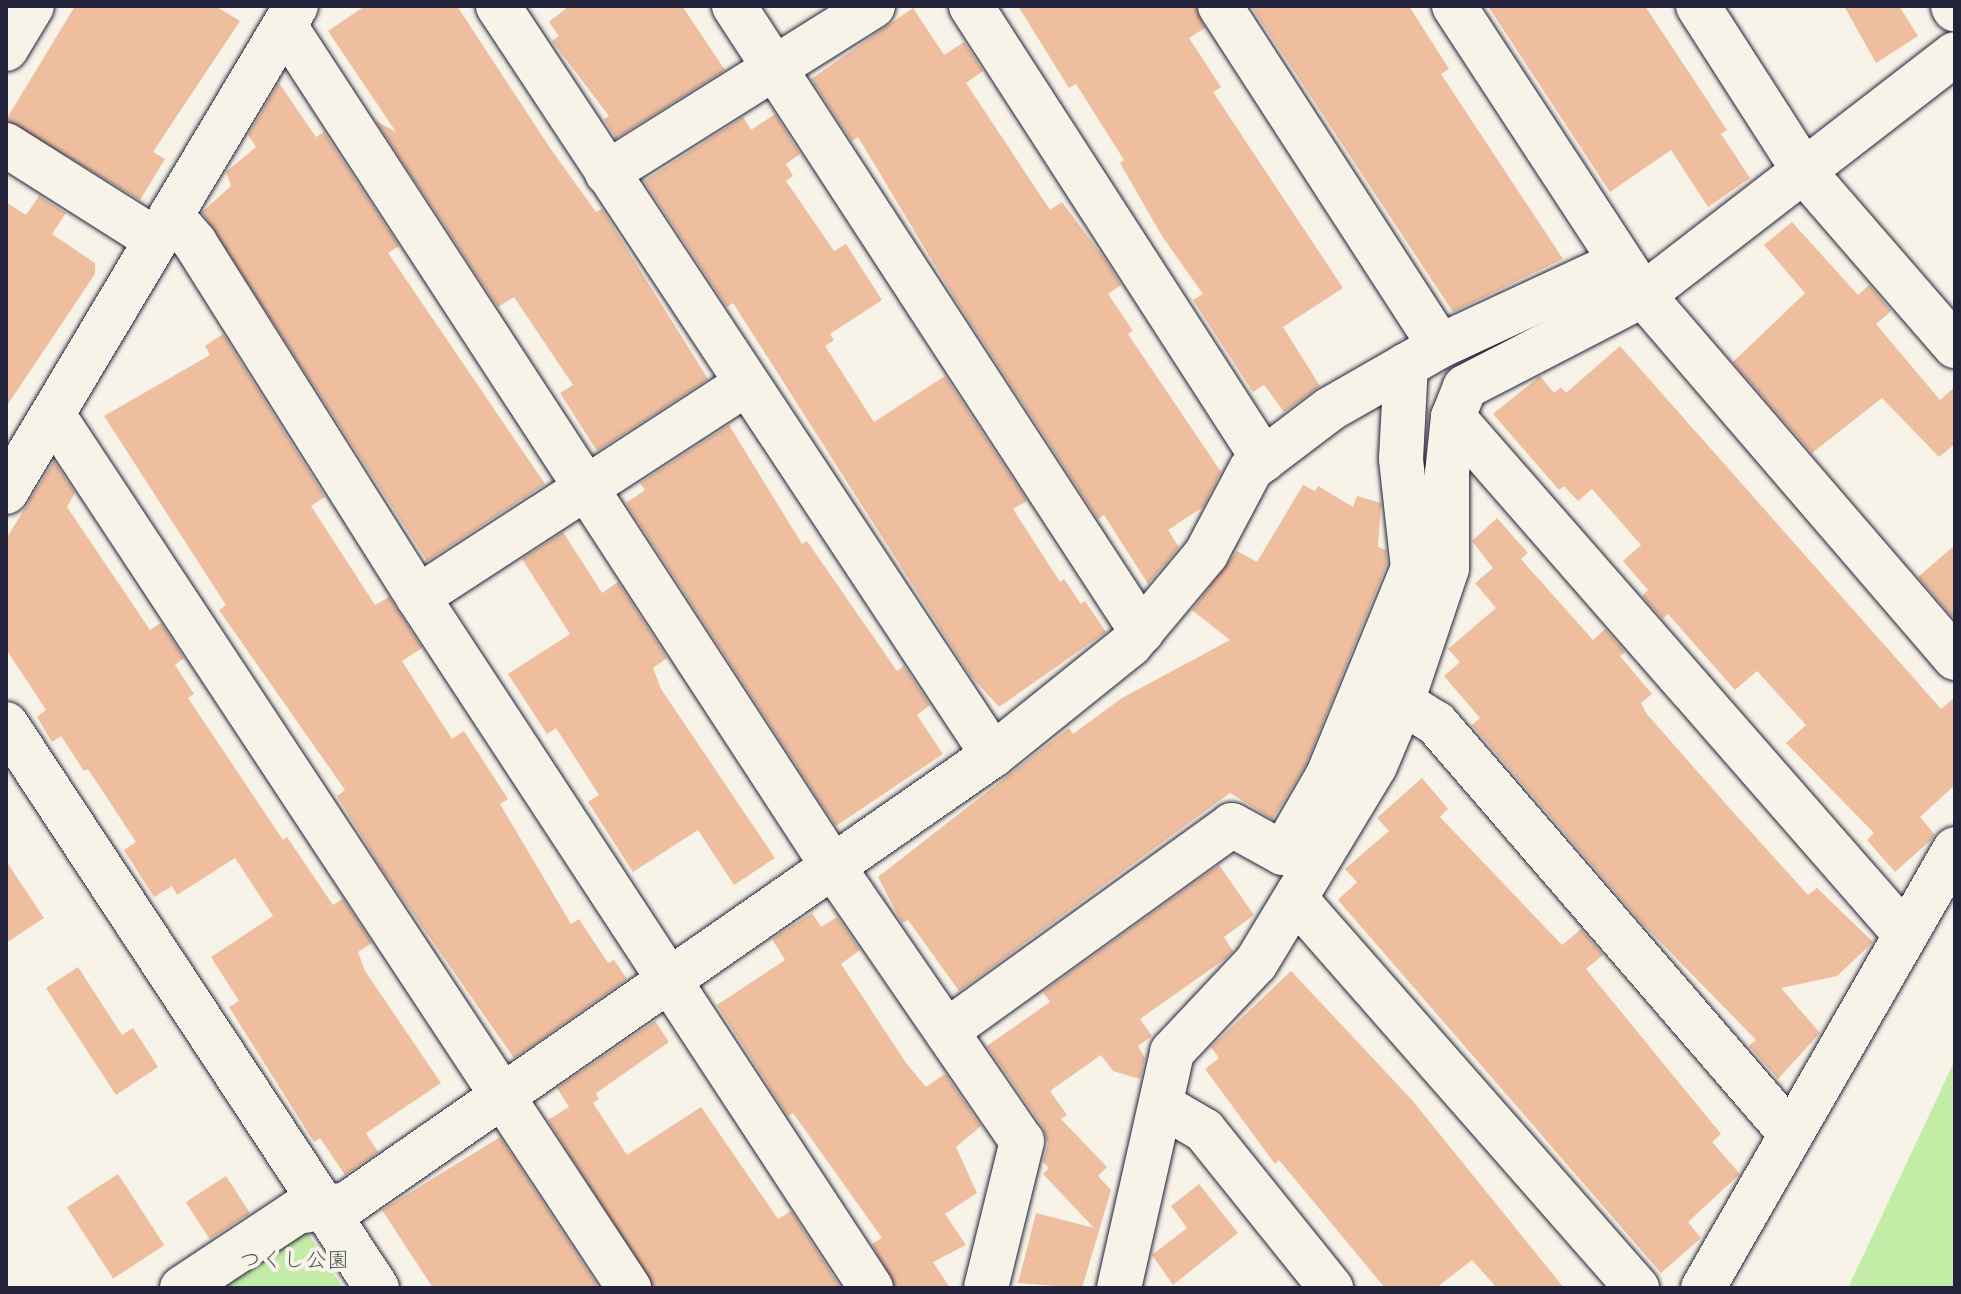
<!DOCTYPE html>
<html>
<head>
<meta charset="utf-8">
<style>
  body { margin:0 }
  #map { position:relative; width:1961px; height:1294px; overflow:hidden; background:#f7f3e8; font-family:"Comic Neue","Klee One",sans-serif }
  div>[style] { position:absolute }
  .green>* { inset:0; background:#c3eca7 }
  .building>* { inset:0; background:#eebe9f; transform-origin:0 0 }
  .path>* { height:5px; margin-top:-2.5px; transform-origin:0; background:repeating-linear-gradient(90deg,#22223b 0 8px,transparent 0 14px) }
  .roads { filter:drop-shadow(0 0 2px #22223b) drop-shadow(0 0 2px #22223b) }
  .street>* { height:44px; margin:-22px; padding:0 22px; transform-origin:22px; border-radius:22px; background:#f7f3e8 }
  .secondary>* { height:44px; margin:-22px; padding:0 22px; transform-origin:22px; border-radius:22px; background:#f7f3e8 }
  span { translate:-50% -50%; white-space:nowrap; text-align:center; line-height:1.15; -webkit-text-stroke:8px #f7f3e8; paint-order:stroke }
  .park-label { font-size:22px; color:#4a5456 }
  .frame { position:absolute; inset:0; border:8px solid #22223b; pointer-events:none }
</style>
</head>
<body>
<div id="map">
  <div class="green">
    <div style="clip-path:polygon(1955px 1060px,1955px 1288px,1848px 1288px)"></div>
    <div style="clip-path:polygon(302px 1224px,343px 1288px,211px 1288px)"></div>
  </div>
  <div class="building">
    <div style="clip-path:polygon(75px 6px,215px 6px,240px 21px,153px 152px,165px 159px,140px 200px,6px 120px)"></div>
    <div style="clip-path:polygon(365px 6px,457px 6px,550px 148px,596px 212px,602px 209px,708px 379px,597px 451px,560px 393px,573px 385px,514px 297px,498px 307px,376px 121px,396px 132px,328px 31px)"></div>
    <div style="clip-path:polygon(569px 6px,682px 6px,725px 70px,616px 138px,604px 119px,609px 116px,552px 41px,559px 36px,549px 22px)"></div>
    <div style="clip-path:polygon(1018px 6px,1195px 6px,1205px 28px,1189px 38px,1221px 87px,1213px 92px,1343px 288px,1283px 327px,1320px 386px,1284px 412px,1264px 385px,1253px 392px,1193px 300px,1203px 294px,1162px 236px,1120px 163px,1124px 160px,1076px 84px,1069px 88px)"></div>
    <div style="clip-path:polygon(1251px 6px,1409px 6px,1449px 69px,1441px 74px,1563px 259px,1453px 312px)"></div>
    <div style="clip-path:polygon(1488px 6px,1645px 6px,1727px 130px,1721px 134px,1750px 178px,1708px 207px,1671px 150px,1610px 192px)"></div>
    <div style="clip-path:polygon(1844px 6px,1899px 6px,1918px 36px,1876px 63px)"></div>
    <div style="clip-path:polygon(913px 8px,944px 55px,964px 42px,983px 71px,966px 83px,1050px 210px,1062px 202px,1106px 261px,1121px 285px,1108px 294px,1133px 331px,1128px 334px,1221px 472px,1203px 507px,1168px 530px,1179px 547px,1148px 584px,1104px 515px,1098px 519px,954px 297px,858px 137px,852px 141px,811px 79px)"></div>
    <div style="clip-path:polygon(279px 83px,316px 137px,324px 132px,399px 246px,388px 253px,545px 484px,427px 561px,202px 212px,231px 186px,226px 172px,256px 147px,248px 135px)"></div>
    <div style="clip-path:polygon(775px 114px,800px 154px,786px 164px,793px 176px,786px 181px,834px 251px,846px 244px,882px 300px,830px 334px,834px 340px,825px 346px,874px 422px,945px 376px,1027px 501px,1013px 509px,1060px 582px,1064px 579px,1081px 604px,1085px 601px,1106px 632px,999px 707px,970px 675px,733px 303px,727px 307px,644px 181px,743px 117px,751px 130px)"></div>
    <div style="clip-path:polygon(39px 196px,66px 213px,52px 234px,95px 263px,95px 274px,6px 407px,6px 202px,26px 215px)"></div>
    <div style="clip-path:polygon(1792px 222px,1858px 295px,1869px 285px,1891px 311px,1876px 324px,1940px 400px,1955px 387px,1955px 444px,1939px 457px,1882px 398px,1812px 453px,1733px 362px,1805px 293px,1764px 245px)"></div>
    <div style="clip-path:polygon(223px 334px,325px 497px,311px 506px,375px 605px,389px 597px,422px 648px,402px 661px,452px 739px,464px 731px,508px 799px,500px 804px,571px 924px,579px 919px,608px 963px,614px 960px,627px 979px,514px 1058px,384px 872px,337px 796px,345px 790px,219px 610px,226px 605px,104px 416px,210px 355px,205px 346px)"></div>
    <div style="clip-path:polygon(1620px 346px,1941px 709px,1955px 697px,1955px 785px,1920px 817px,1935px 835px,1931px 840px,1895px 872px,1867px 840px,1874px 833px,1786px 743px,1806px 725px,1757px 671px,1735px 690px,1668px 614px,1663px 619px,1642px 596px,1648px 590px,1623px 561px,1641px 545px,1592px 489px,1578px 501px,1564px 486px,1559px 490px,1493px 414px,1540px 376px,1554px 393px,1561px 387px,1566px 393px)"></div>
    <div style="clip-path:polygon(729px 425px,802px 544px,807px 541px,897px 671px,904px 666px,930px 705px,917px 715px,943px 754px,836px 826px,626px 503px,645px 490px,640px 483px)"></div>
    <div style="clip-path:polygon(54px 461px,75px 493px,67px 507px,150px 630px,161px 623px,184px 658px,175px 665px,194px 694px,188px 698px,283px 840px,287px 837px,333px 905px,343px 899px,372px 943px,358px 952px,365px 971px,441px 1083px,366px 1133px,378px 1152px,345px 1175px,320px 1138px,314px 1142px,229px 1007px,239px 1001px,211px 957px,273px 916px,235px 858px,177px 895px,172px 886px,154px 897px,124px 850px,136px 842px,88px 769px,84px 771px,61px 736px,52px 742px,37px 717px,46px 710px,6px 649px,6px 539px)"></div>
    <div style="clip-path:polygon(1303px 485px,1315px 491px,1318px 486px,1353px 507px,1357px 496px,1381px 503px,1378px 547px,1386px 550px,1387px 564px,1306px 764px,1281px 806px,1272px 819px,1230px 793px,959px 991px,908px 920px,902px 923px,878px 877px,1069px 728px,1073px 734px,1122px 698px,1230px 640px,1192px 610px,1237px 551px,1257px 562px)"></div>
    <div style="clip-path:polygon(1497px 518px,1528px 553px,1521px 559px,1593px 640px,1605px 629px,1625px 652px,1620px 656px,1652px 694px,1641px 703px,1646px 713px,1733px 812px,1808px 895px,1817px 888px,1873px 942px,1837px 976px,1781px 988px,1820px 1033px,1778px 1079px,1749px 1046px,1756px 1040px,1641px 922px,1472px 725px,1480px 718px,1444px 676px,1460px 662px,1448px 649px,1496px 608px,1475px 583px,1493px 568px,1472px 541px)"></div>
    <div style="clip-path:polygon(563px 532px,602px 593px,618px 582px,667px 658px,653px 668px,661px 689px,775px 858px,734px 885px,698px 830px,633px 872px,588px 802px,599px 795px,556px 728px,547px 734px,508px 674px,570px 634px,522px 559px)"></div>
    <div style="clip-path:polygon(1955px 545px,1955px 620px,1918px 577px)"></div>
    <div style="clip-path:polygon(1422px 778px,1448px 809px,1440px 817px,1562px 945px,1581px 929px,1603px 955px,1586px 969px,1721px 1134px,1712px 1142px,1740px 1174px,1688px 1222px,1701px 1238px,1661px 1273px,1338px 900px,1357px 882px,1345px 869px,1389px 831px,1377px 818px)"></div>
    <div style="clip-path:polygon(6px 861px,44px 918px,6px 943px)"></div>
    <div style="clip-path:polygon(1219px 865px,1254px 915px,1224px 937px,1233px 951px,1225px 959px,1140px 1019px,1152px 1036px,1138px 1046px,1145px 1058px,1140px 1079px,1113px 1071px,1101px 1055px,1050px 1091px,1067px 1115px,1061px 1119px,1107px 1167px,1098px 1176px,1111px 1190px,1082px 1288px,1018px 1283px,1036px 1213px,1094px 1228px,1043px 1174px,1049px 1168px,1043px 1162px,1048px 1144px,1043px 1127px,987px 1046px,1050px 1002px,1043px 992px)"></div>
    <div style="clip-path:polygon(812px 913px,821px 927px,837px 917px,860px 950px,841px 964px,906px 1063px,926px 1087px,945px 1074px,981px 1126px,956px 1147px,977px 1193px,945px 1214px,966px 1245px,933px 1262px,950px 1288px,896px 1288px,872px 1244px,882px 1238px,793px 1113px,788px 1116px,717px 1005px,785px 960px,772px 939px)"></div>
    <div style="clip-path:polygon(78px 967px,122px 1035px,133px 1028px,158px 1067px,116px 1095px,46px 988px)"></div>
    <div style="clip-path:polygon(1291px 971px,1412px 1100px,1564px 1288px,1497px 1288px,1472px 1260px,1436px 1288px,1385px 1288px,1279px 1160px,1275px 1164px,1205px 1069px,1219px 1058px,1211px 1047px)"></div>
    <div style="clip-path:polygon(655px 1021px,669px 1042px,596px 1093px,599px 1099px,593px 1103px,627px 1155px,701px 1107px,778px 1219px,791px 1211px,841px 1288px,654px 1288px,548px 1120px,569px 1107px,557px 1088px)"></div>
    <div style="clip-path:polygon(500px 1137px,599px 1288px,433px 1288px,410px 1253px,382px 1210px)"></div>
    <div style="left:118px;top:1174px;width:85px;height:61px;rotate:57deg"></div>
    <div style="left:226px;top:1176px;width:44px;height:48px;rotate:57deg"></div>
    <div style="clip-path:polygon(1199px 1184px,1238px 1233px,1173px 1285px,1152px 1255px,1187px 1228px,1171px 1206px)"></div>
  </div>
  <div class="path">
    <div style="left:282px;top:1288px;width:4px"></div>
  </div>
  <div class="roads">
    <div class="street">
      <div style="left:498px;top:6px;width:898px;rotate:56.54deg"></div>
      <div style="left:734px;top:6px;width:747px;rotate:56.91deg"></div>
      <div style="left:971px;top:6px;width:540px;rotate:57.16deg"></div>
      <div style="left:1220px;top:6px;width:405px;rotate:57.1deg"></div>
      <div style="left:1454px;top:6px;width:345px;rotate:56.8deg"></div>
      <div style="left:1643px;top:295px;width:479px;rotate:49.3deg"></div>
      <div style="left:1698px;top:6px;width:200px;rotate:57.3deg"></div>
      <div style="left:1806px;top:174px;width:228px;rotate:49.1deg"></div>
      <div style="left:1953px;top:6px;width:4px;rotate:63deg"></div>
      <div style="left:285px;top:26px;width:1002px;rotate:56.9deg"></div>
      <div style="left:832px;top:865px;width:335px;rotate:55.5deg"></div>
      <div style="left:1022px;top:1141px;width:151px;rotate:103.8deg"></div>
      <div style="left:6px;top:49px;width:50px;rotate:-58.8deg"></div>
      <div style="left:6px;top:145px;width:178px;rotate:32.3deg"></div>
      <div style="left:607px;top:173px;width:314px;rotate:-32.1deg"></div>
      <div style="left:171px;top:215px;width:37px;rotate:49deg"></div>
      <div style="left:195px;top:243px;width:418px;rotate:57.8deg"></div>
      <div style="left:418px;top:597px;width:826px;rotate:56.75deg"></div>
      <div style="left:54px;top:416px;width:1045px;rotate:56.6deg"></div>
      <div style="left:1453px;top:417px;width:687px;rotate:48.84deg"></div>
      <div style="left:6px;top:492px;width:566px;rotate:-59.18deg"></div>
      <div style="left:418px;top:597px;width:391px;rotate:-33deg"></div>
      <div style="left:1402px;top:702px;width:40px;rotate:32deg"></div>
      <div style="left:1436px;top:723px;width:540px;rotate:49.2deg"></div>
      <div style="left:1292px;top:904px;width:16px;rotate:27deg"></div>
      <div style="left:1306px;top:911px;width:502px;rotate:48.72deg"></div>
      <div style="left:948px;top:1030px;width:350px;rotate:-35.8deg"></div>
      <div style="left:1232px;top:825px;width:58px;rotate:28.8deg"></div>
      <div style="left:1283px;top:853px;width:90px;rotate:-60deg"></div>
      <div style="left:1328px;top:775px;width:224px;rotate:-67.7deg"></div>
      <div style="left:1413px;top:568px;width:110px;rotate:-96.3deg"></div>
      <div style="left:1401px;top:459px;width:94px;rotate:-87deg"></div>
      <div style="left:1161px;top:1105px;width:50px;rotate:30.2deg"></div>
      <div style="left:1204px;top:1130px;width:203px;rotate:51.2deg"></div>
      <div style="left:182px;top:1288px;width:138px;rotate:-33.5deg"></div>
      <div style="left:297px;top:1212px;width:51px;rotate:-9.1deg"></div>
      <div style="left:347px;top:1204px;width:787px;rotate:-34.8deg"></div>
      <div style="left:993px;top:755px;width:176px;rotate:-38.8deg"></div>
      <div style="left:1130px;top:645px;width:119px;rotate:-50.1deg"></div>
      <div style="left:1206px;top:554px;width:96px;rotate:-62.1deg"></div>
      <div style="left:1251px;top:469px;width:99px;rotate:-37.2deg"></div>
      <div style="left:1330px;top:409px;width:127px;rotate:-29.8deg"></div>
      <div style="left:1440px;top:346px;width:197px;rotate:-24.9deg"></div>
      <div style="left:1119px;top:1288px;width:242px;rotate:-77.3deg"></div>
      <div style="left:1172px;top:1052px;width:122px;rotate:-46.7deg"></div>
      <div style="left:1256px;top:963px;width:230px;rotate:-58.9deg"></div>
      <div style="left:1375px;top:766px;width:69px;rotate:-67.1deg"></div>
      <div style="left:1402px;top:702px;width:141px;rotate:-71.4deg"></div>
      <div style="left:1447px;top:568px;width:95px;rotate:-90deg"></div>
      <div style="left:1447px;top:473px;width:56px;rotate:-83.9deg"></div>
      <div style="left:1453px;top:417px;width:32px;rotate:-68deg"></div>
      <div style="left:1465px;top:387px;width:200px;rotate:-27.3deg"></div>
      <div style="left:1643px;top:295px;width:394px;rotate:-37.7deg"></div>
      <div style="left:1703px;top:1288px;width:506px;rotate:-60.14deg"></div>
    </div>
    <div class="secondary">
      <div style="left:6px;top:724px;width:675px;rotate:56.66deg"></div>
    </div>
  </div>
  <div class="park-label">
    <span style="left:294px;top:1261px">つくし公園</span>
  </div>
  <div class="frame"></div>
</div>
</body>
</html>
